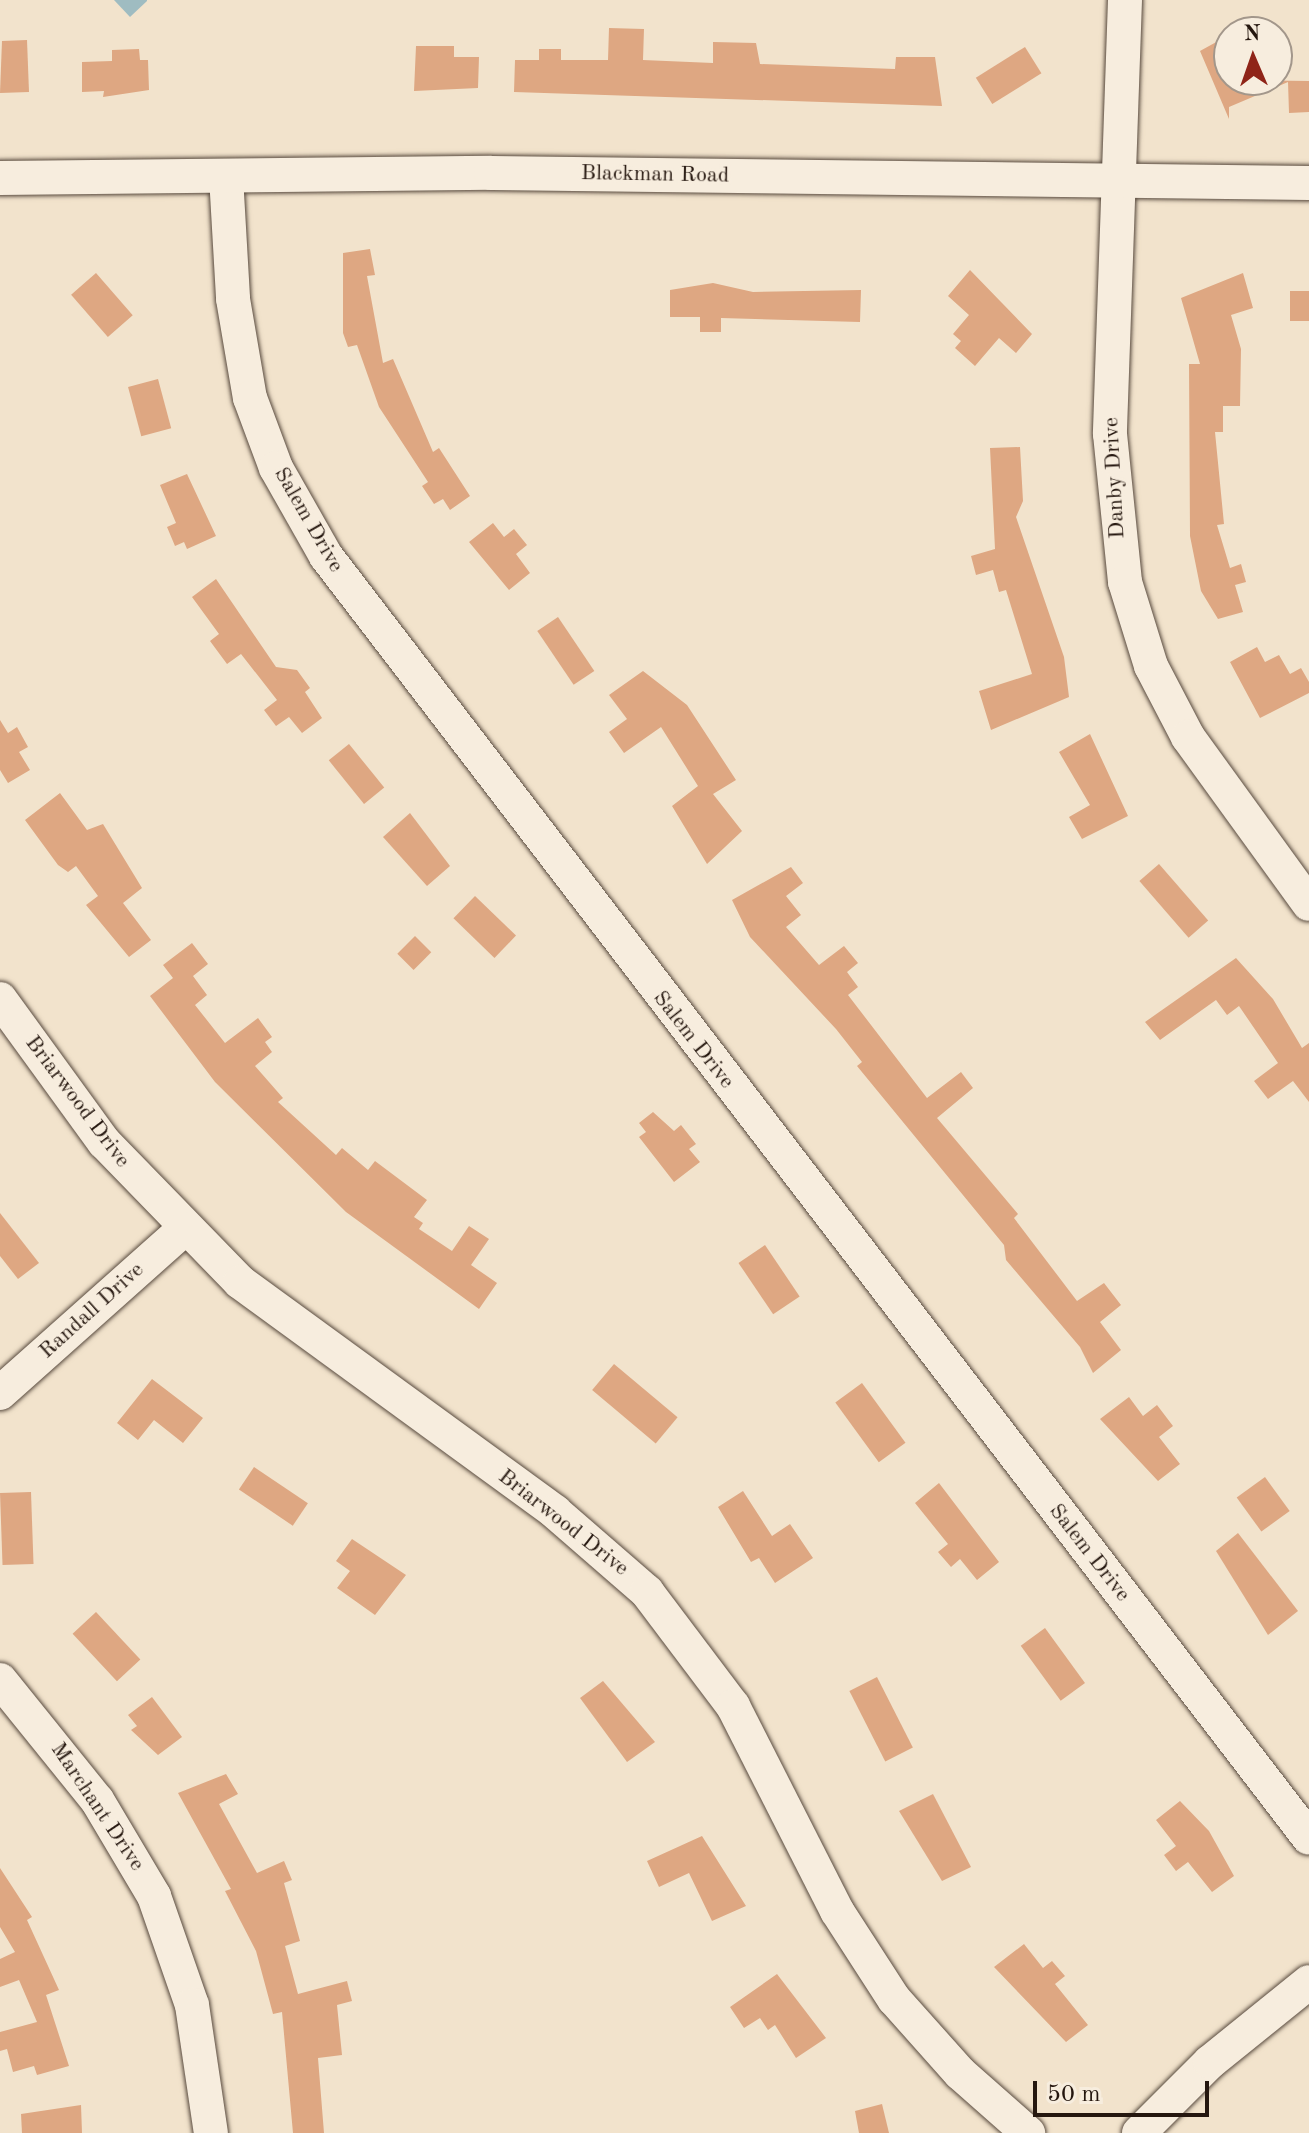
<!DOCTYPE html>
<html>
<head>
<meta charset="utf-8">
<style>
  body { margin:0 }
  #map { position:relative; width:1309px; height:2133px; overflow:hidden; background:#f2e3cc; font-family:"Old Standard TT",serif }
  div>[style] { position:absolute }
  .water>* { inset:0; background:#9fbcc1 }
  .building>* { inset:0; background:#dea782; transform-origin:0 0 }
  .roads { filter:drop-shadow(0 0 2px #584a3e) drop-shadow(0 0 2px #584a3e) }
  .minor>* { height:34px; margin:-17px; padding:0 17px; transform-origin:17px; border-radius:17px; background:#f7edde }
  span { translate:-50% -50%; white-space:nowrap; text-align:center; line-height:1.15; -webkit-text-stroke:6px #f7edde; paint-order:stroke }
  .street-label { font-size:22px; color:#25170f }
  .north { position:absolute; left:1213px; top:16px; width:80px; height:80px; box-sizing:border-box; background:#f7edde; border:2px solid #a3978b; border-radius:50%; rotate:358deg; font-size:22px; font-weight:700; line-height:32px; text-align:center; color:#25170f }
  .north::after { content:''; display:block; margin:auto; width:28px; height:36px; background:#8f2418; clip-path:polygon(50% 0,100% 100%,50% 72%,0 100%) }
  .scale { position:absolute; left:1033px; top:2081px; width:176px; height:36px; box-sizing:border-box; border:4px solid #25170f; border-top:0; padding-left:10px; font-size:24px; line-height:28px; white-space:nowrap; color:#25170f; -webkit-text-stroke:6px #f7edde; paint-order:stroke }
</style>
</head>
<body>
<div id="map">
  <div class="water">
    <div style="clip-path:polygon(114px 0,147px 0,147px 1px,130px 17px)"></div>
  </div>
  <div class="building">
    <div style="clip-path:polygon(609px 28px,644px 29px,643px 60px,713px 63px,713px 42px,756px 43px,760px 64px,895px 69px,896px 57px,935px 57px,942px 106px,514px 92px,515px 60px,539px 60px,539px 49px,561px 49px,561px 60px,608px 60px)"></div>
    <div style="clip-path:polygon(1229px 35px,1229px 80px,1309px 81px,1309px 112px,1289px 113px,1288px 82px,1229px 107px,1229px 119px,1200px 51px)"></div>
    <div style="clip-path:polygon(27px 40px,29px 92px,0 93px,2px 41px)"></div>
    <div style="clip-path:polygon(416px 46px,454px 46px,454px 57px,479px 57px,478px 88px,414px 91px)"></div>
    <div style="left:1025px;top:47px;width:31px;height:58px;rotate:58deg"></div>
    <div style="clip-path:polygon(139px 49px,140px 60px,148px 60px,149px 90px,103px 97px,104px 91px,82px 92px,82px 62px,112px 61px,112px 50px)"></div>
    <div style="clip-path:polygon(370px 249px,375px 275px,367px 276px,383px 363px,393px 359px,433px 452px,439px 448px,470px 496px,450px 510px,443px 499px,434px 504px,422px 486px,428px 482px,379px 407px,357px 345px,348px 347px,343px 333px,343px 253px)"></div>
    <div style="clip-path:polygon(970px 270px,1032px 334px,1016px 353px,999px 338px,975px 366px,955px 348px,961px 341px,953px 334px,969px 315px,948px 296px)"></div>
    <div style="left:96px;top:273px;width:56px;height:33px;rotate:49deg"></div>
    <div style="clip-path:polygon(1243px 273px,1253px 308px,1231px 315px,1241px 349px,1240px 406px,1223px 406px,1223px 432px,1215px 432px,1224px 524px,1217px 525px,1230px 568px,1241px 564px,1246px 582px,1235px 585px,1243px 612px,1218px 619px,1201px 591px,1190px 536px,1189px 364px,1200px 364px,1181px 298px)"></div>
    <div style="clip-path:polygon(713px 283px,753px 292px,861px 290px,860px 322px,721px 318px,721px 332px,700px 332px,700px 317px,670px 317px,670px 290px)"></div>
    <div style="left:1290px;top:291px;width:19px;height:30px"></div>
    <div style="left:158px;top:379px;width:51px;height:31px;rotate:75deg"></div>
    <div style="clip-path:polygon(1020px 447px,1023px 501px,1016px 517px,1064px 657px,1069px 697px,991px 730px,979px 691px,1032px 674px,1006px 590px,999px 592px,993px 570px,976px 575px,971px 556px,995px 549px,990px 448px)"></div>
    <div style="clip-path:polygon(187px 474px,216px 536px,187px 549px,184px 542px,175px 546px,167px 527px,176px 523px,160px 485px)"></div>
    <div style="clip-path:polygon(493px 523px,504px 537px,514px 529px,527px 545px,516px 554px,530px 573px,509px 590px,469px 542px)"></div>
    <div style="clip-path:polygon(216px 579px,276px 667px,297px 670px,310px 688px,305px 692px,322px 718px,302px 733px,289px 717px,276px 726px,264px 710px,277px 700px,241px 654px,227px 664px,210px 641px,219px 634px,192px 597px)"></div>
    <div style="left:558px;top:617px;width:65px;height:25px;rotate:56deg"></div>
    <div style="clip-path:polygon(1257px 647px,1265px 662px,1279px 655px,1290px 674px,1301px 668px,1309px 682px,1309px 693px,1260px 718px,1230px 662px)"></div>
    <div style="clip-path:polygon(643px 671px,687px 705px,736px 780px,713px 794px,742px 831px,707px 864px,672px 806px,698px 786px,661px 727px,624px 753px,609px 732px,627px 719px,609px 695px)"></div>
    <div style="clip-path:polygon(0 720px,8px 733px,17px 727px,28px 747px,19px 752px,30px 770px,8px 783px,0 770px)"></div>
    <div style="clip-path:polygon(1090px 734px,1128px 816px,1082px 839px,1069px 817px,1090px 805px,1059px 752px)"></div>
    <div style="left:349px;top:744px;width:56px;height:26px;rotate:51deg"></div>
    <div style="clip-path:polygon(60px 793px,87px 830px,103px 824px,142px 888px,123px 903px,151px 940px,129px 957px,86px 905px,98px 896px,76px 866px,68px 872px,58px 865px,25px 820px)"></div>
    <div style="clip-path:polygon(410px 813px,450px 866px,427px 886px,383px 837px)"></div>
    <div style="left:1159px;top:864px;width:75px;height:26px;rotate:49deg"></div>
    <div style="clip-path:polygon(791px 867px,803px 883px,786px 896px,801px 915px,786px 927px,819px 965px,844px 946px,858px 963px,847px 972px,858px 987px,848px 995px,927px 1098px,961px 1072px,973px 1088px,937px 1118px,1018px 1214px,1014px 1218px,1077px 1301px,1104px 1283px,1121px 1305px,1100px 1322px,1121px 1350px,1093px 1373px,1080px 1347px,1006px 1260px,1004px 1245px,857px 1066px,862px 1062px,836px 1029px,750px 937px,732px 900px)"></div>
    <div style="left:475px;top:896px;width:57px;height:31px;rotate:44deg"></div>
    <div style="left:415px;top:936px;width:23px;height:25px;rotate:45deg"></div>
    <div style="clip-path:polygon(192px 943px,208px 964px,193px 976px,207px 995px,195px 1005px,225px 1043px,258px 1018px,272px 1037px,265px 1042px,272px 1052px,255px 1066px,283px 1098px,278px 1102px,336px 1155px,342px 1148px,368px 1170px,375px 1161px,427px 1200px,414px 1217px,423px 1223px,419px 1229px,452px 1251px,469px 1226px,489px 1239px,471px 1265px,497px 1283px,479px 1309px,346px 1212px,215px 1082px,150px 996px,173px 978px,163px 965px)"></div>
    <div style="clip-path:polygon(1236px 958px,1273px 999px,1302px 1048px,1309px 1043px,1309px 1102px,1293px 1081px,1268px 1099px,1254px 1081px,1278px 1063px,1239px 1006px,1227px 1015px,1216px 1000px,1160px 1040px,1145px 1022px)"></div>
    <div style="clip-path:polygon(653px 1112px,674px 1131px,681px 1125px,696px 1144px,689px 1149px,700px 1162px,674px 1182px,639px 1137px,646px 1132px,639px 1123px)"></div>
    <div style="clip-path:polygon(0 1213px,39px 1263px,18px 1279px,0 1256px)"></div>
    <div style="left:765px;top:1245px;width:62px;height:32px;rotate:56deg"></div>
    <div style="left:614px;top:1364px;width:83px;height:34px;rotate:40deg"></div>
    <div style="clip-path:polygon(152px 1379px,203px 1418px,183px 1443px,154px 1420px,138px 1440px,117px 1423px)"></div>
    <div style="left:862px;top:1383px;width:74px;height:33px;rotate:54deg"></div>
    <div style="clip-path:polygon(1129px 1397px,1143px 1416px,1157px 1405px,1173px 1426px,1159px 1437px,1180px 1464px,1158px 1481px,1100px 1419px)"></div>
    <div style="left:254px;top:1467px;width:65px;height:27px;rotate:34deg"></div>
    <div style="left:1265px;top:1477px;width:42px;height:35px;rotate:54deg"></div>
    <div style="clip-path:polygon(939px 1483px,999px 1562px,977px 1580px,960px 1559px,951px 1567px,938px 1552px,948px 1544px,915px 1503px)"></div>
    <div style="clip-path:polygon(743px 1491px,772px 1536px,790px 1524px,813px 1558px,775px 1583px,759px 1558px,751px 1562px,718px 1507px)"></div>
    <div style="left:31px;top:1492px;width:72px;height:31px;rotate:88deg"></div>
    <div style="clip-path:polygon(1238px 1533px,1298px 1611px,1268px 1635px,1216px 1551px)"></div>
    <div style="clip-path:polygon(352px 1539px,406px 1575px,375px 1615px,337px 1588px,350px 1571px,336px 1561px)"></div>
    <div style="left:96px;top:1612px;width:65px;height:32px;rotate:47deg"></div>
    <div style="left:1045px;top:1628px;width:68px;height:30px;rotate:54deg"></div>
    <div style="left:877px;top:1677px;width:79px;height:31px;rotate:63deg"></div>
    <div style="clip-path:polygon(603px 1681px,655px 1742px,627px 1762px,580px 1698px)"></div>
    <div style="clip-path:polygon(152px 1697px,182px 1737px,158px 1755px,131px 1730px,137px 1726px,128px 1715px)"></div>
    <div style="clip-path:polygon(226px 1774px,238px 1794px,219px 1804px,257px 1873px,284px 1861px,292px 1880px,284px 1883px,300px 1941px,285px 1946px,298px 1994px,347px 1981px,352px 2001px,337px 2005px,342px 2055px,318px 2058px,324px 2133px,293px 2133px,282px 2012px,273px 2014px,256px 1951px,225px 1891px,231px 1889px,178px 1793px)"></div>
    <div style="clip-path:polygon(933px 1794px,971px 1867px,942px 1881px,899px 1811px)"></div>
    <div style="clip-path:polygon(1180px 1801px,1209px 1831px,1234px 1876px,1212px 1892px,1188px 1862px,1176px 1871px,1164px 1855px,1176px 1846px,1156px 1820px)"></div>
    <div style="clip-path:polygon(702px 1836px,746px 1906px,712px 1921px,689px 1873px,659px 1887px,647px 1861px)"></div>
    <div style="clip-path:polygon(0 1868px,32px 1917px,27px 1920px,59px 1990px,46px 1995px,69px 2066px,37px 2075px,34px 2066px,13px 2072px,7px 2049px,0 2051px,0 2032px,37px 2022px,19px 1980px,0 1987px,0 1959px,15px 1952px,0 1927px)"></div>
    <div style="clip-path:polygon(1024px 1944px,1043px 1968px,1052px 1961px,1065px 1976px,1055px 1984px,1088px 2025px,1066px 2042px,994px 1967px)"></div>
    <div style="clip-path:polygon(777px 1974px,826px 2038px,796px 2058px,775px 2025px,768px 2030px,760px 2018px,744px 2028px,730px 2007px)"></div>
    <div style="clip-path:polygon(882px 2104px,889px 2133px,859px 2133px,855px 2111px)"></div>
    <div style="clip-path:polygon(81px 2105px,82px 2133px,22px 2133px,21px 2114px)"></div>
  </div>
  <div class="roads">
    <div class="minor">
      <div style="left:1125px;top:0;width:434px;rotate:92deg"></div>
      <div style="left:1110px;top:434px;width:149px;rotate:84.2deg"></div>
      <div style="left:1125px;top:582px;width:88px;rotate:72.8deg"></div>
      <div style="left:1151px;top:666px;width:80px;rotate:62.5deg"></div>
      <div style="left:1188px;top:737px;width:206px;rotate:54.1deg"></div>
      <div style="left:226px;top:176px;width:123px;rotate:86.7deg"></div>
      <div style="left:233px;top:299px;width:100px;rotate:80.3deg"></div>
      <div style="left:250px;top:398px;width:75px;rotate:69.6deg"></div>
      <div style="left:276px;top:468px;width:101px;rotate:60.4deg"></div>
      <div style="left:326px;top:556px;width:1615px;rotate:52.52deg"></div>
      <div style="left:0;top:178px;width:491px;rotate:-0.6deg"></div>
      <div style="left:491px;top:173px;width:818px;rotate:0.7deg"></div>
      <div style="left:0;top:999px;width:177px;rotate:54deg"></div>
      <div style="left:104px;top:1142px;width:195px;rotate:45.8deg"></div>
      <div style="left:240px;top:1282px;width:390px;rotate:36.1deg"></div>
      <div style="left:555px;top:1512px;width:122px;rotate:41deg"></div>
      <div style="left:647px;top:1592px;width:143px;rotate:53deg"></div>
      <div style="left:733px;top:1706px;width:230px;rotate:63.1deg"></div>
      <div style="left:837px;top:1911px;width:105px;rotate:57.1deg"></div>
      <div style="left:894px;top:1999px;width:99px;rotate:48.3deg"></div>
      <div style="left:960px;top:2073px;width:91px;rotate:41.4deg"></div>
      <div style="left:0;top:1393px;width:246px;rotate:-41.7deg"></div>
      <div style="left:0;top:1680px;width:154px;rotate:51.1deg"></div>
      <div style="left:97px;top:1800px;width:112px;rotate:59.3deg"></div>
      <div style="left:154px;top:1896px;width:115px;rotate:70.8deg"></div>
      <div style="left:192px;top:2005px;width:129px;rotate:81.6deg"></div>
      <div style="left:1139px;top:2133px;width:100px;rotate:-45deg"></div>
      <div style="left:1210px;top:2062px;width:127px;rotate:-38.9deg"></div>
    </div>
  </div>
  <div class="street-label">
    <span style="left:655px;top:175px;rotate:1deg">Blackman Road</span>
    <span style="left:1115px;top:478px;rotate:-93deg">Danby Drive</span>
    <span style="left:308px;top:520px;rotate:60deg">Salem Drive</span>
    <span style="left:693px;top:1040px;rotate:52deg">Salem Drive</span>
    <span style="left:77px;top:1102px;rotate:53deg">Briarwood Drive</span>
    <span style="left:92px;top:1311px;rotate:-42deg">Randall Drive</span>
    <span style="left:563px;top:1523px;rotate:38deg">Briarwood Drive</span>
    <span style="left:1089px;top:1553px;rotate:52deg">Salem Drive</span>
    <span style="left:97px;top:1807px;rotate:56deg">Marchant Drive</span>
  </div>
  <div class="north">N</div>
  <div class="scale">50 m</div>
</div>
</body>
</html>
